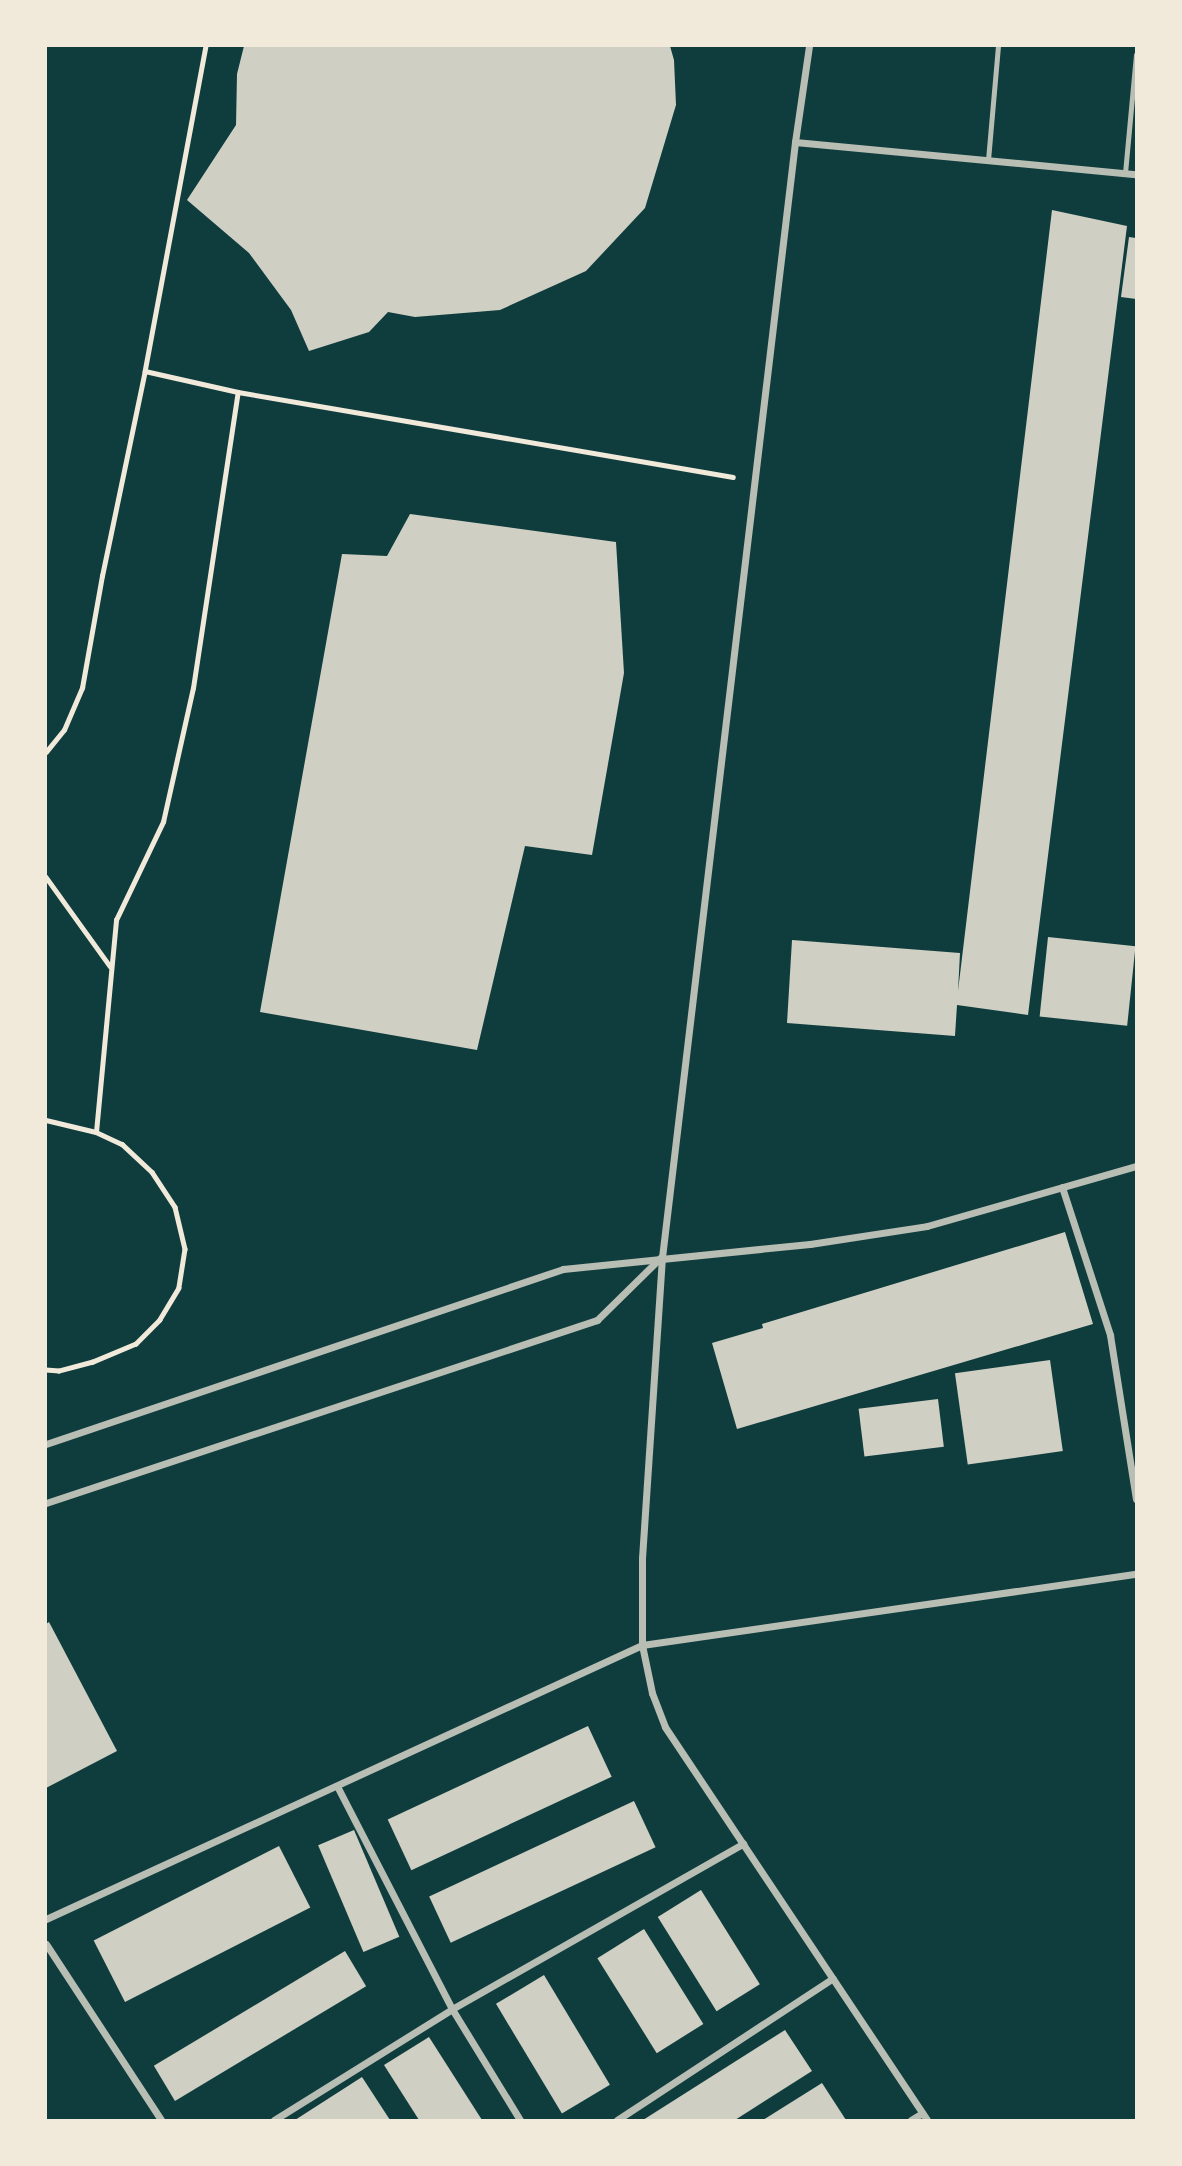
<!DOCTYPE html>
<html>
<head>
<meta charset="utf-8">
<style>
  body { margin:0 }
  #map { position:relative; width:1182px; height:2166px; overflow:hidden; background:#0f3d3e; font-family:"Archivo Narrow",sans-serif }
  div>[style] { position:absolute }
  .building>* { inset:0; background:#cfcfc3; transform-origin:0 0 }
  .path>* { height:4.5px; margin:-2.25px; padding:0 2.25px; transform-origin:2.25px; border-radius:2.25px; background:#f1e9da }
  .service>* { height:5px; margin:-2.5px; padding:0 2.5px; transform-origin:2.5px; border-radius:2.5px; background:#b8beb3 }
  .minor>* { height:7px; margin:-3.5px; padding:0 3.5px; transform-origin:3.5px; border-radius:3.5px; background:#b8beb3 }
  span { translate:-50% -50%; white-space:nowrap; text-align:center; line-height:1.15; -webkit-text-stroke:5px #f1e9da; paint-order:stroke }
  .frame { position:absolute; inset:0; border:47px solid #f1e9da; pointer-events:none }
</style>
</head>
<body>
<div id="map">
  <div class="building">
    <div style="clip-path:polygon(244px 46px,670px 46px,674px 60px,676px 105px,645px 208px,586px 271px,500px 310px,415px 317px,388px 312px,369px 332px,309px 351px,291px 310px,249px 253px,187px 200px,236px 125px,237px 74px)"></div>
    <div style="clip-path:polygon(1052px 210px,1127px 226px,1028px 1015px,957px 1005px,955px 1036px,787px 1023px,792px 940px,960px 953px,958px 991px)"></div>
    <div style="clip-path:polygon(1129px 237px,1136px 238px,1136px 299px,1121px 297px)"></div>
    <div style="clip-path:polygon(410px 514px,616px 542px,624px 673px,592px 855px,525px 846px,477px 1050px,260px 1012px,342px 554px,387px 556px)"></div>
    <div style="left:1048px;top:937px;width:88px;height:80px;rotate:6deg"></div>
    <div style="clip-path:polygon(1065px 1232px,1093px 1324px,737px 1429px,712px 1343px,763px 1328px,762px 1324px)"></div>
    <div style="left:1050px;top:1360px;width:92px;height:96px;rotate:82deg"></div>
    <div style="left:938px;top:1399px;width:48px;height:80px;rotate:83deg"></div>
    <div style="clip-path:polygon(49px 1622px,117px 1751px,46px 1788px,46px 1624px)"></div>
    <div style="left:588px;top:1726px;width:56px;height:221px;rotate:65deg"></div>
    <div style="left:634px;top:1801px;width:51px;height:226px;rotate:65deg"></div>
    <div style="left:354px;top:1830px;width:116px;height:39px;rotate:67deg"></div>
    <div style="left:279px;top:1846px;width:69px;height:208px;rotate:63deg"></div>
    <div style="left:701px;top:1890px;width:111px;height:51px;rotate:58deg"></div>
    <div style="left:644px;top:1929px;width:112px;height:55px;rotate:58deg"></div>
    <div style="left:345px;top:1951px;width:41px;height:223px;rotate:59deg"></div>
    <div style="left:544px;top:1975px;width:128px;height:56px;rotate:59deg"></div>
    <div style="clip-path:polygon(785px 2030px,812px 2071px,735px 2120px,643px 2120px)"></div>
    <div style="clip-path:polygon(429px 2037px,482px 2120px,419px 2120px,384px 2065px)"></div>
    <div style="clip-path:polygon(362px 2077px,390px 2120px,295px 2120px)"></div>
    <div style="clip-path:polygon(822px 2083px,846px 2120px,763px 2120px)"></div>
  </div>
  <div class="path">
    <div style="left:206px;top:46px;width:331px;rotate:100.6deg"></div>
    <div style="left:145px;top:371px;width:95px;rotate:12.7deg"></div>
    <div style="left:46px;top:752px;width:28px;rotate:-51deg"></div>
    <div style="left:64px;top:730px;width:46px;rotate:-66.8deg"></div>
    <div style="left:82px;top:688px;width:114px;rotate:-79.9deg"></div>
    <div style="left:102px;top:576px;width:209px;rotate:-78.2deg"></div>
    <div style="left:46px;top:877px;width:110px;rotate:54.3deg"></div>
    <div style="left:46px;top:1120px;width:51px;rotate:13.5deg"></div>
    <div style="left:96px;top:1132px;width:29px;rotate:25deg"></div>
    <div style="left:122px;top:1144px;width:41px;rotate:43deg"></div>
    <div style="left:152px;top:1172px;width:42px;rotate:56.7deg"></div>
    <div style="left:175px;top:1207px;width:43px;rotate:76.6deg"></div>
    <div style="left:185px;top:1249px;width:39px;rotate:99deg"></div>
    <div style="left:179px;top:1288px;width:37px;rotate:121deg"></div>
    <div style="left:160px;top:1320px;width:34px;rotate:135deg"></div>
    <div style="left:136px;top:1344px;width:47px;rotate:157.3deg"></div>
    <div style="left:93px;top:1362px;width:35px;rotate:165deg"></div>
    <div style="left:59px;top:1371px;width:13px;rotate:-176deg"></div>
    <div style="left:96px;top:1132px;width:213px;rotate:-84.6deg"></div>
    <div style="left:116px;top:920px;width:109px;rotate:-64.4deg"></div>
    <div style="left:163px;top:822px;width:137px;rotate:-77.4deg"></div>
    <div style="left:193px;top:688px;width:299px;rotate:-81.4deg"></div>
    <div style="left:238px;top:392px;width:502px;rotate:9.74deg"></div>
  </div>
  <div class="service">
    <div style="left:988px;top:160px;width:114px;rotate:-85deg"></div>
    <div style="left:1125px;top:173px;width:119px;rotate:-84.7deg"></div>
  </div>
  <div class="minor">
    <div style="left:809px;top:46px;width:97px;rotate:98.3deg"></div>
    <div style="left:795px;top:142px;width:1123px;rotate:96.8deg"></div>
    <div style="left:662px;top:1257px;width:302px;rotate:93.8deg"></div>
    <div style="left:642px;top:1558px;width:87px;rotate:90deg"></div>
    <div style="left:642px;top:1645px;width:49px;rotate:78.2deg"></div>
    <div style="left:652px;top:1693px;width:36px;rotate:69deg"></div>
    <div style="left:665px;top:1727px;width:472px;rotate:56.3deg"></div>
    <div style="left:795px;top:142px;width:342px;rotate:5.4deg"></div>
    <div style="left:1062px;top:1187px;width:156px;rotate:72deg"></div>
    <div style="left:1110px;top:1335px;width:166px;rotate:81deg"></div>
    <div style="left:46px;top:1444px;width:546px;rotate:-18.7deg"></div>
    <div style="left:563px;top:1269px;width:248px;rotate:-5.8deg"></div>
    <div style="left:810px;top:1244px;width:118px;rotate:-8.7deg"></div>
    <div style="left:927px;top:1226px;width:217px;rotate:-16deg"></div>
    <div style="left:46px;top:1503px;width:581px;rotate:-18.37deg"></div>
    <div style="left:597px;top:1320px;width:90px;rotate:-44.5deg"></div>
    <div style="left:337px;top:1786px;width:251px;rotate:62.7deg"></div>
    <div style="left:452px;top:2009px;width:130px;rotate:58.5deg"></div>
    <div style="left:46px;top:1919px;width:656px;rotate:-24.69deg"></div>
    <div style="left:642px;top:1645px;width:499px;rotate:-8.2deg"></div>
    <div style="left:46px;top:1944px;width:210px;rotate:56.8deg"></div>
    <div style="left:274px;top:2120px;width:210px;rotate:-31.9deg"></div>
    <div style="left:452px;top:2009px;width:335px;rotate:-29.6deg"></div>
    <div style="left:617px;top:2120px;width:258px;rotate:-33.3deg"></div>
    <div style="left:911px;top:2120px;width:13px;rotate:-32deg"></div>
  </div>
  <div class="frame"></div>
</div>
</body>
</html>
